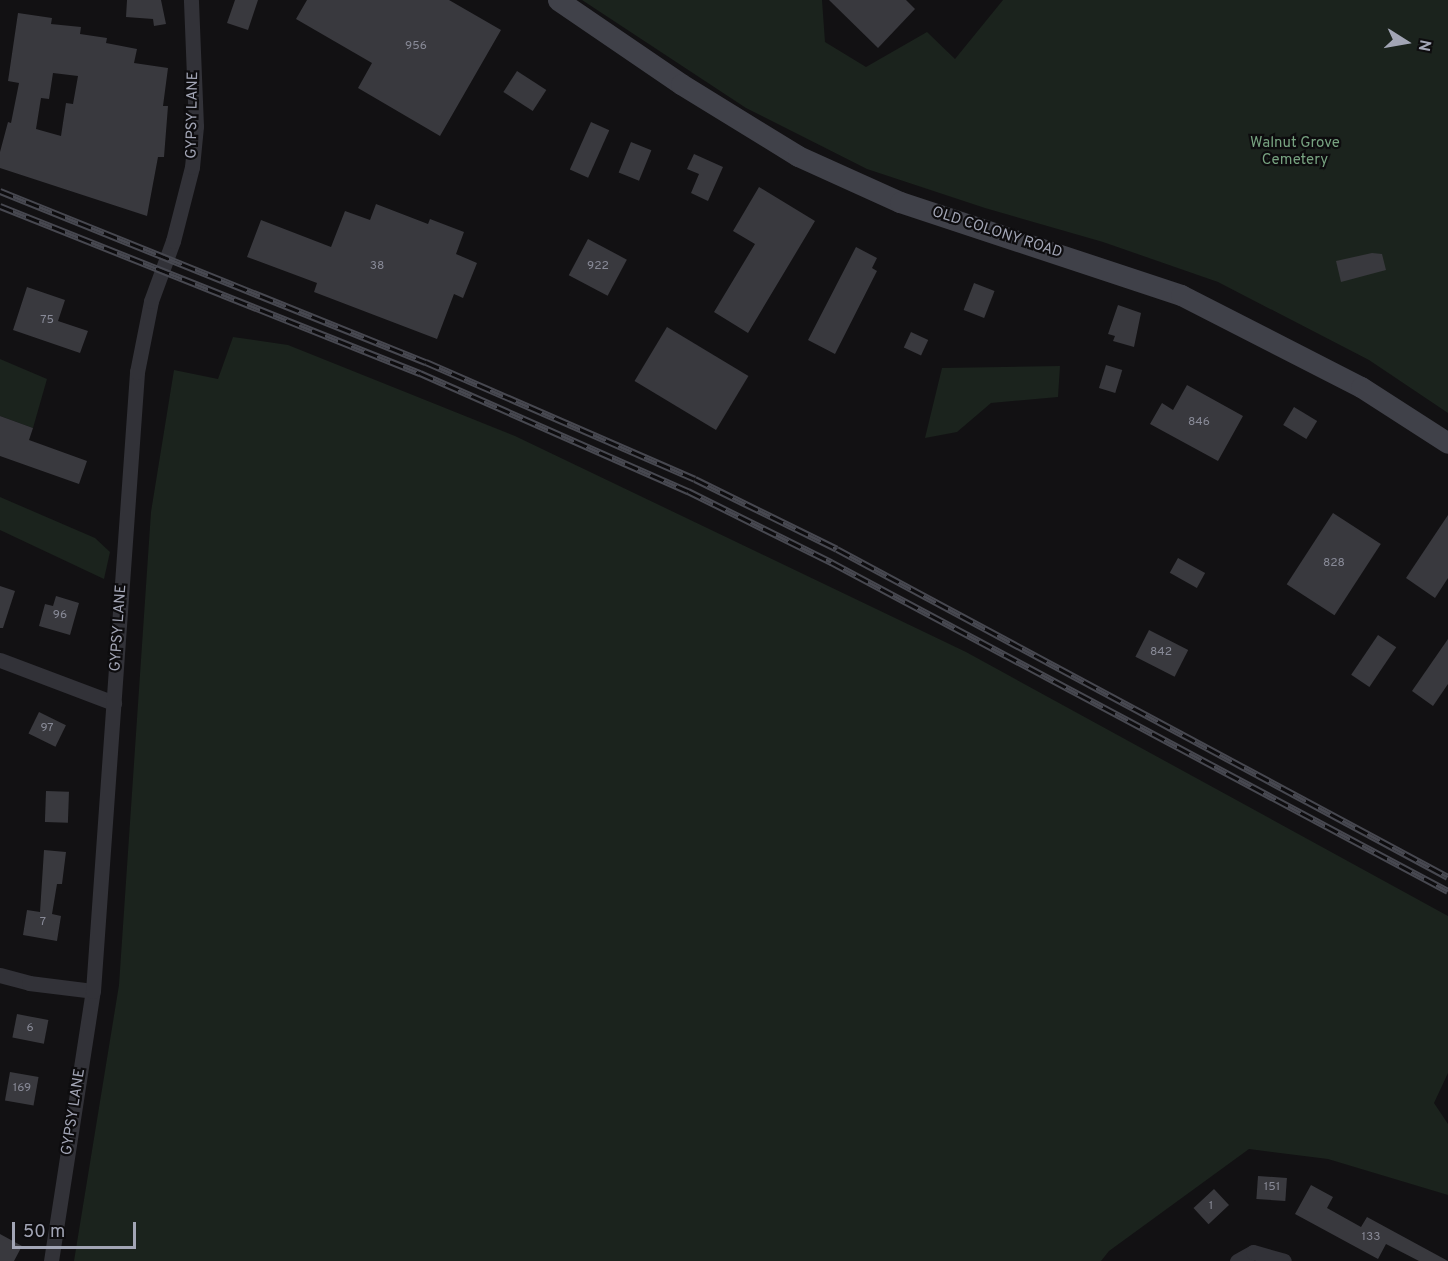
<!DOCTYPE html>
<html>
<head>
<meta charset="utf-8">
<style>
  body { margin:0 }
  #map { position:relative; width:1448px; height:1261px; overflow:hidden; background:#121113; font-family:Overpass,sans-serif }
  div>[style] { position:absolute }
  .green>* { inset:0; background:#1b231d }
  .building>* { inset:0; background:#39393e; transform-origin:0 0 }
  .minor>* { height:15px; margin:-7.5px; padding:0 7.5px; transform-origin:7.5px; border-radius:7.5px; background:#323238 }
  .secondary>* { height:21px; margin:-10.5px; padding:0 10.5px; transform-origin:10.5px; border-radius:10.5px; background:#404149 }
  .rail>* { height:7px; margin-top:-3.5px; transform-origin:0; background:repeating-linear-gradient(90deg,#0d0c0e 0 14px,#474850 0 28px); box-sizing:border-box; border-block:2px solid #474850 }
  span { translate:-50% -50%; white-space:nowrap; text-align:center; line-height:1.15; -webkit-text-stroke:4.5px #0d0c0e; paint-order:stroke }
  .number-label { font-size:12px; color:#888a97 }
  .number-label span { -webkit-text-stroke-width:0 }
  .street-label { font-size:15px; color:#a2a5b5 }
  .park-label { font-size:15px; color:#77a280 }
  .north { position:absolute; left:1376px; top:12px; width:60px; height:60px; -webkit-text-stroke:4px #0d0c0e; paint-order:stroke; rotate:101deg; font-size:16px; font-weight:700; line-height:24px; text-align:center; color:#a2a5b5 }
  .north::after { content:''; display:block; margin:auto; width:21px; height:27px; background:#a2a5b5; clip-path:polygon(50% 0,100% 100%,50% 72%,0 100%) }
  .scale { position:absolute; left:12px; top:1222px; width:124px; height:27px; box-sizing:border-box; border:3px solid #a2a5b5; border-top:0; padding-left:8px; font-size:18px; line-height:21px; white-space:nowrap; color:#a2a5b5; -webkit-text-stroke:4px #0d0c0e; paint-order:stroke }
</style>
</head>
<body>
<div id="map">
  <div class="green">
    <div style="clip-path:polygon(582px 0,822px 0,825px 42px,866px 67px,927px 32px,955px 59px,1003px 0,1448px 0,1448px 413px,1369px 360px,1218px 282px,1103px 242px,985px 208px,867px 169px,746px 108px)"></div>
    <div style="clip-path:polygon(233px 337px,288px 345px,515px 436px,966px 652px,1448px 916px,1448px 1073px,1434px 1103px,1448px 1124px,1448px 1195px,1328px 1159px,1249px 1149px,1109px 1251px,1101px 1261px,74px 1261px,119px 985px,151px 512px,174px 370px,218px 379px)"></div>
    <div style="clip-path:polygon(0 359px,47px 379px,33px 428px,0 416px)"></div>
    <div style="clip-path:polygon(1060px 366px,1058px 397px,991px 403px,957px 432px,925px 438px,942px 368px)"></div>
    <div style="clip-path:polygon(0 497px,95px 538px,110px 552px,104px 579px,0 530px)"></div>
  </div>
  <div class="building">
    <div style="clip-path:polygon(127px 0,161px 0,166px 24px,154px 26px,153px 19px,126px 17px)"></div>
    <div style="clip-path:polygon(235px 0,258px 0,248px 30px,227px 23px)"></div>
    <div style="clip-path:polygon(307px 0,449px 0,501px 30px,440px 136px,358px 88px,372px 63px,296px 19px)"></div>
    <div style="clip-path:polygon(829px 0,906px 0,915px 9px,878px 48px)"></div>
    <div style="clip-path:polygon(evenodd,18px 13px,52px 18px,51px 24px,81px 27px,80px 34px,107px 38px,106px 43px,137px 49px,134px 63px,168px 68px,163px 106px,168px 106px,164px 157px,158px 157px,147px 216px,0 168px,0 152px,8px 122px,11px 123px,19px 83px,8px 81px,18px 13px,53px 73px,78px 76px,73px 104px,66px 103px,61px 136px,36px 129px,41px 98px,49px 99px,53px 73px)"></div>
    <div style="left:517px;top:71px;width:35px;height:25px;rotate:33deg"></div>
    <div style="left:591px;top:122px;width:20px;height:52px;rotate:24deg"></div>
    <div style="left:631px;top:142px;width:22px;height:33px;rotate:22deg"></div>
    <div style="clip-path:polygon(694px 154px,723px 167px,708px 201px,691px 193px,699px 174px,687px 169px)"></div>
    <div style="clip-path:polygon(759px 187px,815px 221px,748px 333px,714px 312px,755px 244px,733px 231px)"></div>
    <div style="clip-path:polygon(376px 204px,428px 224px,430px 219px,464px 232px,456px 254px,477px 263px,463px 298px,454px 294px,437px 339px,314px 292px,317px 283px,247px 257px,261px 220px,331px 247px,345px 211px,370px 220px)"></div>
    <div style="left:588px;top:239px;width:44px;height:41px;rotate:28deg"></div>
    <div style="clip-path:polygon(856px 247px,877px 258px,872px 268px,877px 271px,835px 354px,808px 340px)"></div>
    <div style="clip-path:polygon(1372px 253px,1382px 254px,1386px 270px,1341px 282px,1336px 261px)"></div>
    <div style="left:974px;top:283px;width:22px;height:29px;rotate:21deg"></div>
    <div style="clip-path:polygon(27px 287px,65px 300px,58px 321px,88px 331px,80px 353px,13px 330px)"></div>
    <div style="clip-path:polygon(1118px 305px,1141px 313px,1134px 347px,1113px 341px,1115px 336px,1108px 334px)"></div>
    <div style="left:667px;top:327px;width:95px;height:63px;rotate:31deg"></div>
    <div style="left:911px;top:332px;width:19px;height:17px;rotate:25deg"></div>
    <div style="left:1106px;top:365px;width:17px;height:24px;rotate:17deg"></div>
    <div style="clip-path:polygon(1187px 385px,1243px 416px,1218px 461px,1150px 424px,1162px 403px,1173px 410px)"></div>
    <div style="left:1294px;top:407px;width:27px;height:21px;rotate:31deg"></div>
    <div style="clip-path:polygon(0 416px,33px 428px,29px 440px,87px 461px,79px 484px,0 456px)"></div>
    <div style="left:1333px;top:513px;width:57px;height:85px;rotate:33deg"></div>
    <div style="clip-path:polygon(1448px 515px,1448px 578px,1435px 598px,1406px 578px)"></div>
    <div style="left:1178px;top:558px;width:31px;height:17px;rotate:29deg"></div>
    <div style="clip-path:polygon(0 586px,15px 591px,3px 628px,0 628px)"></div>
    <div style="clip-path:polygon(56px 596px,79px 603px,70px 635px,39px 626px,45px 604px,53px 606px)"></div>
    <div style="left:1149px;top:630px;width:44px;height:30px;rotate:27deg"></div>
    <div style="left:1378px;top:635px;width:22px;height:48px;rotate:34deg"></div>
    <div style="clip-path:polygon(1448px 639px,1448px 684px,1433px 706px,1412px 691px)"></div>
    <div style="left:39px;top:712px;width:30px;height:24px;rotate:26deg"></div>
    <div style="left:46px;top:791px;width:23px;height:31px;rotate:2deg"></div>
    <div style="clip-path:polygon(44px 850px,66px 852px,62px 884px,57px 884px,52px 914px,61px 916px,57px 941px,23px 935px,27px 910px,40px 912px)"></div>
    <div style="left:17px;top:1014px;width:32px;height:24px;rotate:11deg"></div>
    <div style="left:10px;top:1072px;width:29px;height:29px;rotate:10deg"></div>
    <div style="left:1258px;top:1176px;width:29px;height:23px;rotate:4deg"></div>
    <div style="clip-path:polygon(1311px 1185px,1333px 1197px,1327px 1208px,1361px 1227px,1367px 1217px,1448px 1261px,1419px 1261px,1386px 1244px,1378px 1259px,1295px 1214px)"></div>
    <div style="left:1214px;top:1189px;width:22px;height:28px;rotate:47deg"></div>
    <div style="clip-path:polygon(0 1234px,22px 1246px,14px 1261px,0 1261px)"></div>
  </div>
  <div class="minor">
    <div style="left:0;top:660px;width:122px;rotate:20.7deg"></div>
    <div style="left:0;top:975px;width:30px;rotate:15deg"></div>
    <div style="left:29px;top:983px;width:64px;rotate:7.1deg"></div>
    <div style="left:51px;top:1261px;width:273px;rotate:-81.2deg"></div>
    <div style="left:93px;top:991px;width:621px;rotate:-85.93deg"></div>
    <div style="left:137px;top:372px;width:72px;rotate:-78.8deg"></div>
    <div style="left:151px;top:301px;width:64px;rotate:-69.9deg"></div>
    <div style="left:173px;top:241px;width:76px;rotate:-75.6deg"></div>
    <div style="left:192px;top:167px;width:41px;rotate:-84.4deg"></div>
    <div style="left:196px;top:126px;width:126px;rotate:-92.3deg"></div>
    <div style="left:1237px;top:1261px;width:18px;rotate:-29deg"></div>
    <div style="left:1253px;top:1252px;width:32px;rotate:16deg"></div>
  </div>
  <div class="secondary">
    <div style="left:558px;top:0;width:149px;rotate:34.3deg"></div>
    <div style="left:681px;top:84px;width:137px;rotate:31.6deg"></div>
    <div style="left:798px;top:156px;width:112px;rotate:24.3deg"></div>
    <div style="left:900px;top:202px;width:296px;rotate:18.3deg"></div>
    <div style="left:1181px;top:295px;width:202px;rotate:27.1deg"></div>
    <div style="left:1361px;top:387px;width:103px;rotate:32.8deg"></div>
  </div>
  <div class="rail">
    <div style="left:0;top:191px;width:459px;rotate:21.9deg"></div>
    <div style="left:426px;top:362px;width:293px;rotate:23.5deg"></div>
    <div style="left:695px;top:479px;width:158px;rotate:26.2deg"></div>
    <div style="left:837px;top:549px;width:693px;rotate:28.23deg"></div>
    <div style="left:0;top:206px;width:452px;rotate:21.7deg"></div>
    <div style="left:420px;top:373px;width:293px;rotate:23.8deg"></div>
    <div style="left:688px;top:491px;width:160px;rotate:26.4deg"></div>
    <div style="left:831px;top:562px;width:699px;rotate:28.07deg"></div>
  </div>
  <div class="number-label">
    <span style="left:416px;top:47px">956</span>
    <span style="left:377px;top:267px">38</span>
    <span style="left:598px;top:267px">922</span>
    <span style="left:47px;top:321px">75</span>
    <span style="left:1199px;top:423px">846</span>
    <span style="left:1334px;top:564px">828</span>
    <span style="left:60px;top:616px">96</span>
    <span style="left:1161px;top:653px">842</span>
    <span style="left:47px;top:729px">97</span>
    <span style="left:43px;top:923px">7</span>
    <span style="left:30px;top:1029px">6</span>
    <span style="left:22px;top:1089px">169</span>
    <span style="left:1272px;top:1188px">151</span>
    <span style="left:1211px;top:1207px">1</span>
    <span style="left:1371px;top:1238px">133</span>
  </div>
  <div class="street-label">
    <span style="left:193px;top:115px;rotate:-89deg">GYPSY LANE</span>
    <span style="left:997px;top:233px;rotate:18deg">OLD COLONY ROAD</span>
    <span style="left:119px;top:628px;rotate:-86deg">GYPSY LANE</span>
    <span style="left:74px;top:1112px;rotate:-81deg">GYPSY LANE</span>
  </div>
  <div class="park-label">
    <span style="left:1295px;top:152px">Walnut Grove<br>Cemetery</span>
  </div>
  <div class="north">N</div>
  <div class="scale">50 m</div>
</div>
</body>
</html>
